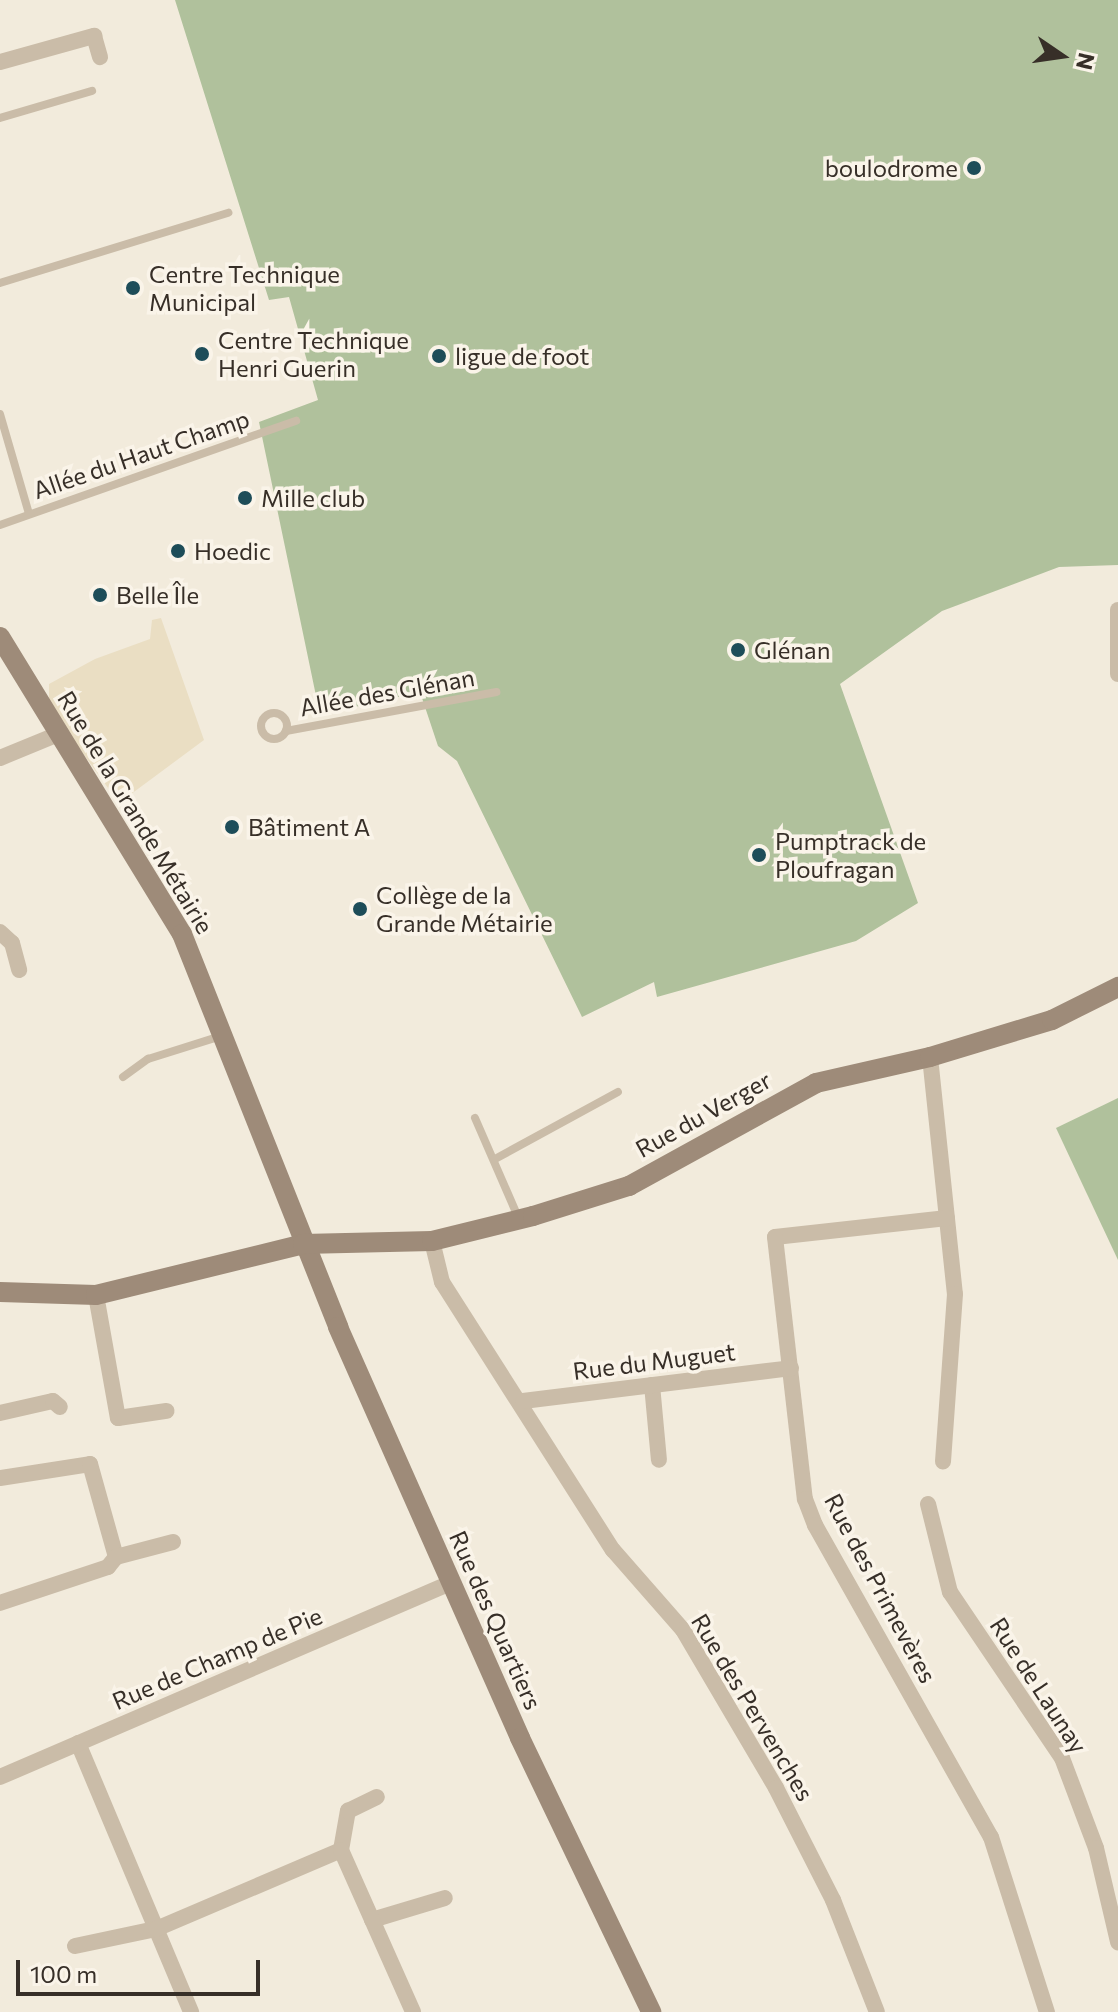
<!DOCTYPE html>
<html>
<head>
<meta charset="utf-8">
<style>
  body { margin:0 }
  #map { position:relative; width:1118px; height:2012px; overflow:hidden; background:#f2ebdc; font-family:Commissioner,sans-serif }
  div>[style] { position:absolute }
  .green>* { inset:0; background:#b0c19c }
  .plaza>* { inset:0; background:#eadec3 }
  .lane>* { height:8px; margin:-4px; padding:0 4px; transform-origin:4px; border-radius:4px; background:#cabca8 }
  .lane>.ring { margin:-4px; padding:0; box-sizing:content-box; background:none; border:8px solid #cabca8; border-radius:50% }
  .street>* { height:16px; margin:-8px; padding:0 8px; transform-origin:8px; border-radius:8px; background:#cabca8 }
  .secondary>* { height:20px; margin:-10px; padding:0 10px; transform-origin:10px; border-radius:10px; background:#9e8b79 }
  .dots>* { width:22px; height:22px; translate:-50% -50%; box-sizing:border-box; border:4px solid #faf4e9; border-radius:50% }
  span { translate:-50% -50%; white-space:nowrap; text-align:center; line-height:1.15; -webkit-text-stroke:7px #faf4e9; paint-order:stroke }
  .poi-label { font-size:24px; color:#372f28 }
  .right { translate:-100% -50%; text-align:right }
  .left { translate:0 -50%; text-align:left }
  .street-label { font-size:24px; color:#372f28 }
  .north { position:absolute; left:1022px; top:16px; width:80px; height:80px; -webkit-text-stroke:6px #faf4e9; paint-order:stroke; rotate:103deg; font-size:22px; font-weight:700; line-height:32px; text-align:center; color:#372f28 }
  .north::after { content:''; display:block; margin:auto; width:28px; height:36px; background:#372f28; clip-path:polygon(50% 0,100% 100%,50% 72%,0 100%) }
  .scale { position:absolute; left:16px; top:1960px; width:244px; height:36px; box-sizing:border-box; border:4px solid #372f28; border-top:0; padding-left:10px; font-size:24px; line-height:28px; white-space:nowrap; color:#372f28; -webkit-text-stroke:6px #faf4e9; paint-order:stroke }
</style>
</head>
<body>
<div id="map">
  <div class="green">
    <div style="clip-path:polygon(175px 0,1118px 0,1118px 565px,1059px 567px,942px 611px,840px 684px,918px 903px,856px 941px,657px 997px,654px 982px,582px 1017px,457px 761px,438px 746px,420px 692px,320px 715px,259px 422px,318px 400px,289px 297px,269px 300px)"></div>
    <div style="clip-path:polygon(1118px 1098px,1118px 1260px,1056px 1128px)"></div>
  </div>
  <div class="plaza">
    <div style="clip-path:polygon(161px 618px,204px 740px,119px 803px,49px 707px,49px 684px,95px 659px,150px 639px,152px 620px)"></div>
  </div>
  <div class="lane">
    <div style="left:0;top:118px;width:96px;rotate:-16.4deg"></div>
    <div style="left:0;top:283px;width:239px;rotate:-17.1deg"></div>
    <div style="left:0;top:414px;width:104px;rotate:73.8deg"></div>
    <div style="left:0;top:525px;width:314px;rotate:-19.4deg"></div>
    <div class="ring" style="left:261px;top:713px;width:18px;height:18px"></div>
    <div style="left:286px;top:731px;width:214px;rotate:-10.5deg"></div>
    <div style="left:123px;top:1077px;width:31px;rotate:-36deg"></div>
    <div style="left:148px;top:1059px;width:77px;rotate:-17.5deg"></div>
    <div style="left:475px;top:1118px;width:110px;rotate:66.5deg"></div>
    <div style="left:495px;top:1159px;width:140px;rotate:-28.6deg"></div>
  </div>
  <div class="street">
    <div style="left:0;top:62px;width:98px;rotate:-15.5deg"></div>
    <div style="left:94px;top:36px;width:22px;rotate:74deg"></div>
    <div style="left:1118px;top:610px;width:64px;rotate:90deg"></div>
    <div style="left:0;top:758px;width:66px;rotate:-22.3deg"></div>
    <div style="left:0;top:932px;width:16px;rotate:43deg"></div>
    <div style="left:12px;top:943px;width:28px;rotate:75deg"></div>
    <div style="left:930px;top:1057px;width:238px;rotate:84deg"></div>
    <div style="left:955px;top:1294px;width:168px;rotate:94.1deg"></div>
    <div style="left:947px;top:1218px;width:173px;rotate:173.7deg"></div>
    <div style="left:775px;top:1237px;width:264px;rotate:83.5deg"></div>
    <div style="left:805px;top:1499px;width:28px;rotate:69deg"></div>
    <div style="left:815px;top:1525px;width:358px;rotate:60.6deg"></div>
    <div style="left:991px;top:1837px;width:184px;rotate:72.3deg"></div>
    <div style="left:432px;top:1241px;width:42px;rotate:76.3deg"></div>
    <div style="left:442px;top:1282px;width:318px;rotate:57.5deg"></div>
    <div style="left:613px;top:1550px;width:106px;rotate:48.8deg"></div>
    <div style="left:683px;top:1630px;width:183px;rotate:59.5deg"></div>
    <div style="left:776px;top:1788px;width:126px;rotate:63deg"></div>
    <div style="left:833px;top:1900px;width:120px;rotate:68.6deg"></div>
    <div style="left:96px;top:1295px;width:125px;rotate:79.9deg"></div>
    <div style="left:118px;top:1418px;width:49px;rotate:-8.3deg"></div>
    <div style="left:652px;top:1385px;width:75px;rotate:84.7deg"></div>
    <div style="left:523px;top:1401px;width:270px;rotate:-7deg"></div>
    <div style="left:0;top:1413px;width:54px;rotate:-12.8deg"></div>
    <div style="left:53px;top:1401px;width:9px;rotate:41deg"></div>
    <div style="left:0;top:1478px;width:91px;rotate:-8.8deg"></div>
    <div style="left:90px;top:1464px;width:97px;rotate:74.4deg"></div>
    <div style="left:116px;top:1557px;width:13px;rotate:129deg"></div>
    <div style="left:108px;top:1567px;width:114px;rotate:161.6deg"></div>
    <div style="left:928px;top:1504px;width:91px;rotate:76deg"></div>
    <div style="left:950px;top:1592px;width:200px;rotate:56deg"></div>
    <div style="left:1062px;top:1758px;width:96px;rotate:69.3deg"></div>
    <div style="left:1096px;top:1848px;width:97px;rotate:76.8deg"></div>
    <div style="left:116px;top:1557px;width:59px;rotate:-14.7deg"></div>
    <div style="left:78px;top:1743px;width:292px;rotate:67.2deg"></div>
    <div style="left:0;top:1777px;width:492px;rotate:-23.3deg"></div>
    <div style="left:341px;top:1850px;width:40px;rotate:-80deg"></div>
    <div style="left:348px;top:1811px;width:32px;rotate:-26deg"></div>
    <div style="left:372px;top:1920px;width:76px;rotate:-16.8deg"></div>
    <div style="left:75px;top:1946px;width:83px;rotate:-11.9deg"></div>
    <div style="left:156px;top:1929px;width:201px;rotate:-23.1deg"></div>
    <div style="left:341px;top:1850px;width:177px;rotate:66deg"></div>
  </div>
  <div class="secondary">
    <div style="left:0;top:637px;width:348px;rotate:58.5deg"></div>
    <div style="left:182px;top:934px;width:423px;rotate:68.3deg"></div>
    <div style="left:338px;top:1327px;width:449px;rotate:66.1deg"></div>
    <div style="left:520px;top:1738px;width:304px;rotate:64.4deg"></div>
    <div style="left:0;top:1292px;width:96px;rotate:1.8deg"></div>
    <div style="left:96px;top:1295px;width:213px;rotate:-13.8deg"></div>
    <div style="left:303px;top:1244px;width:129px;rotate:-1.3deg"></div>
    <div style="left:432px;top:1241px;width:104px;rotate:-13.9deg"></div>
    <div style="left:533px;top:1216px;width:101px;rotate:-17.4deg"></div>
    <div style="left:629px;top:1186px;width:213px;rotate:-28.8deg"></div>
    <div style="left:816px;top:1083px;width:117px;rotate:-12.8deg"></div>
    <div style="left:930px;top:1057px;width:127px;rotate:-16.9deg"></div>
    <div style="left:1052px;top:1020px;width:74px;rotate:-26.6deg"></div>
  </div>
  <div class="dots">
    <div style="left:974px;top:168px;background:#1e4d59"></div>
    <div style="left:133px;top:288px;background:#1e4d59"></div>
    <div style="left:202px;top:354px;background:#1e4d59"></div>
    <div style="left:439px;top:356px;background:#1e4d59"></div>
    <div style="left:245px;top:498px;background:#1e4d59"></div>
    <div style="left:178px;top:551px;background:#1e4d59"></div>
    <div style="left:100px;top:595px;background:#1e4d59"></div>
    <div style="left:738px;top:650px;background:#1e4d59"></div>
    <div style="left:232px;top:827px;background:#1e4d59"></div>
    <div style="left:759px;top:855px;background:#1e4d59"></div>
    <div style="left:360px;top:909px;background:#1e4d59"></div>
  </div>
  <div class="poi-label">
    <span class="right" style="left:958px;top:168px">boulodrome</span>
    <span class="left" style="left:149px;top:288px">Centre Technique<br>Municipal</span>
    <span class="left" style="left:218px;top:354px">Centre Technique<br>Henri Guerin</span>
    <span class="left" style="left:455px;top:356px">ligue de foot</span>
    <span class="left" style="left:261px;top:498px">Mille club</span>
    <span class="left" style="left:194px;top:551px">Hoedic</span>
    <span class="left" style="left:116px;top:595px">Belle Île</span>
    <span class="left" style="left:754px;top:650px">Glénan</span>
    <span class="left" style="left:248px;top:827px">Bâtiment A</span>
    <span class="left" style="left:775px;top:855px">Pumptrack de<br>Ploufragan</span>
    <span class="left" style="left:376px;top:909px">Collège de la<br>Grande Métairie</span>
  </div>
  <div class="street-label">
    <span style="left:141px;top:454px;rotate:-19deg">Allée du Haut Champ</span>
    <span style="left:387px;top:692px;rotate:-10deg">Allée des Glénan</span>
    <span style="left:136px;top:812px;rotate:59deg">Rue de la Grande Métairie</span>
    <span style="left:703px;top:1114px;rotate:-29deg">Rue du Verger</span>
    <span style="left:654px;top:1361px;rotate:-7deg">Rue du Muguet</span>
    <span style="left:881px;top:1588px;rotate:62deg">Rue des Primevères</span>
    <span style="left:496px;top:1620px;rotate:66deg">Rue des Quartiers</span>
    <span style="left:217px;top:1658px;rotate:-23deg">Rue de Champ de Pie</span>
    <span style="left:1039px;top:1685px;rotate:57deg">Rue de Launay</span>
    <span style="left:753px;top:1707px;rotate:59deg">Rue des Pervenches</span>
  </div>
  <div class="north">N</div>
  <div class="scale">100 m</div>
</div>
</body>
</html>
